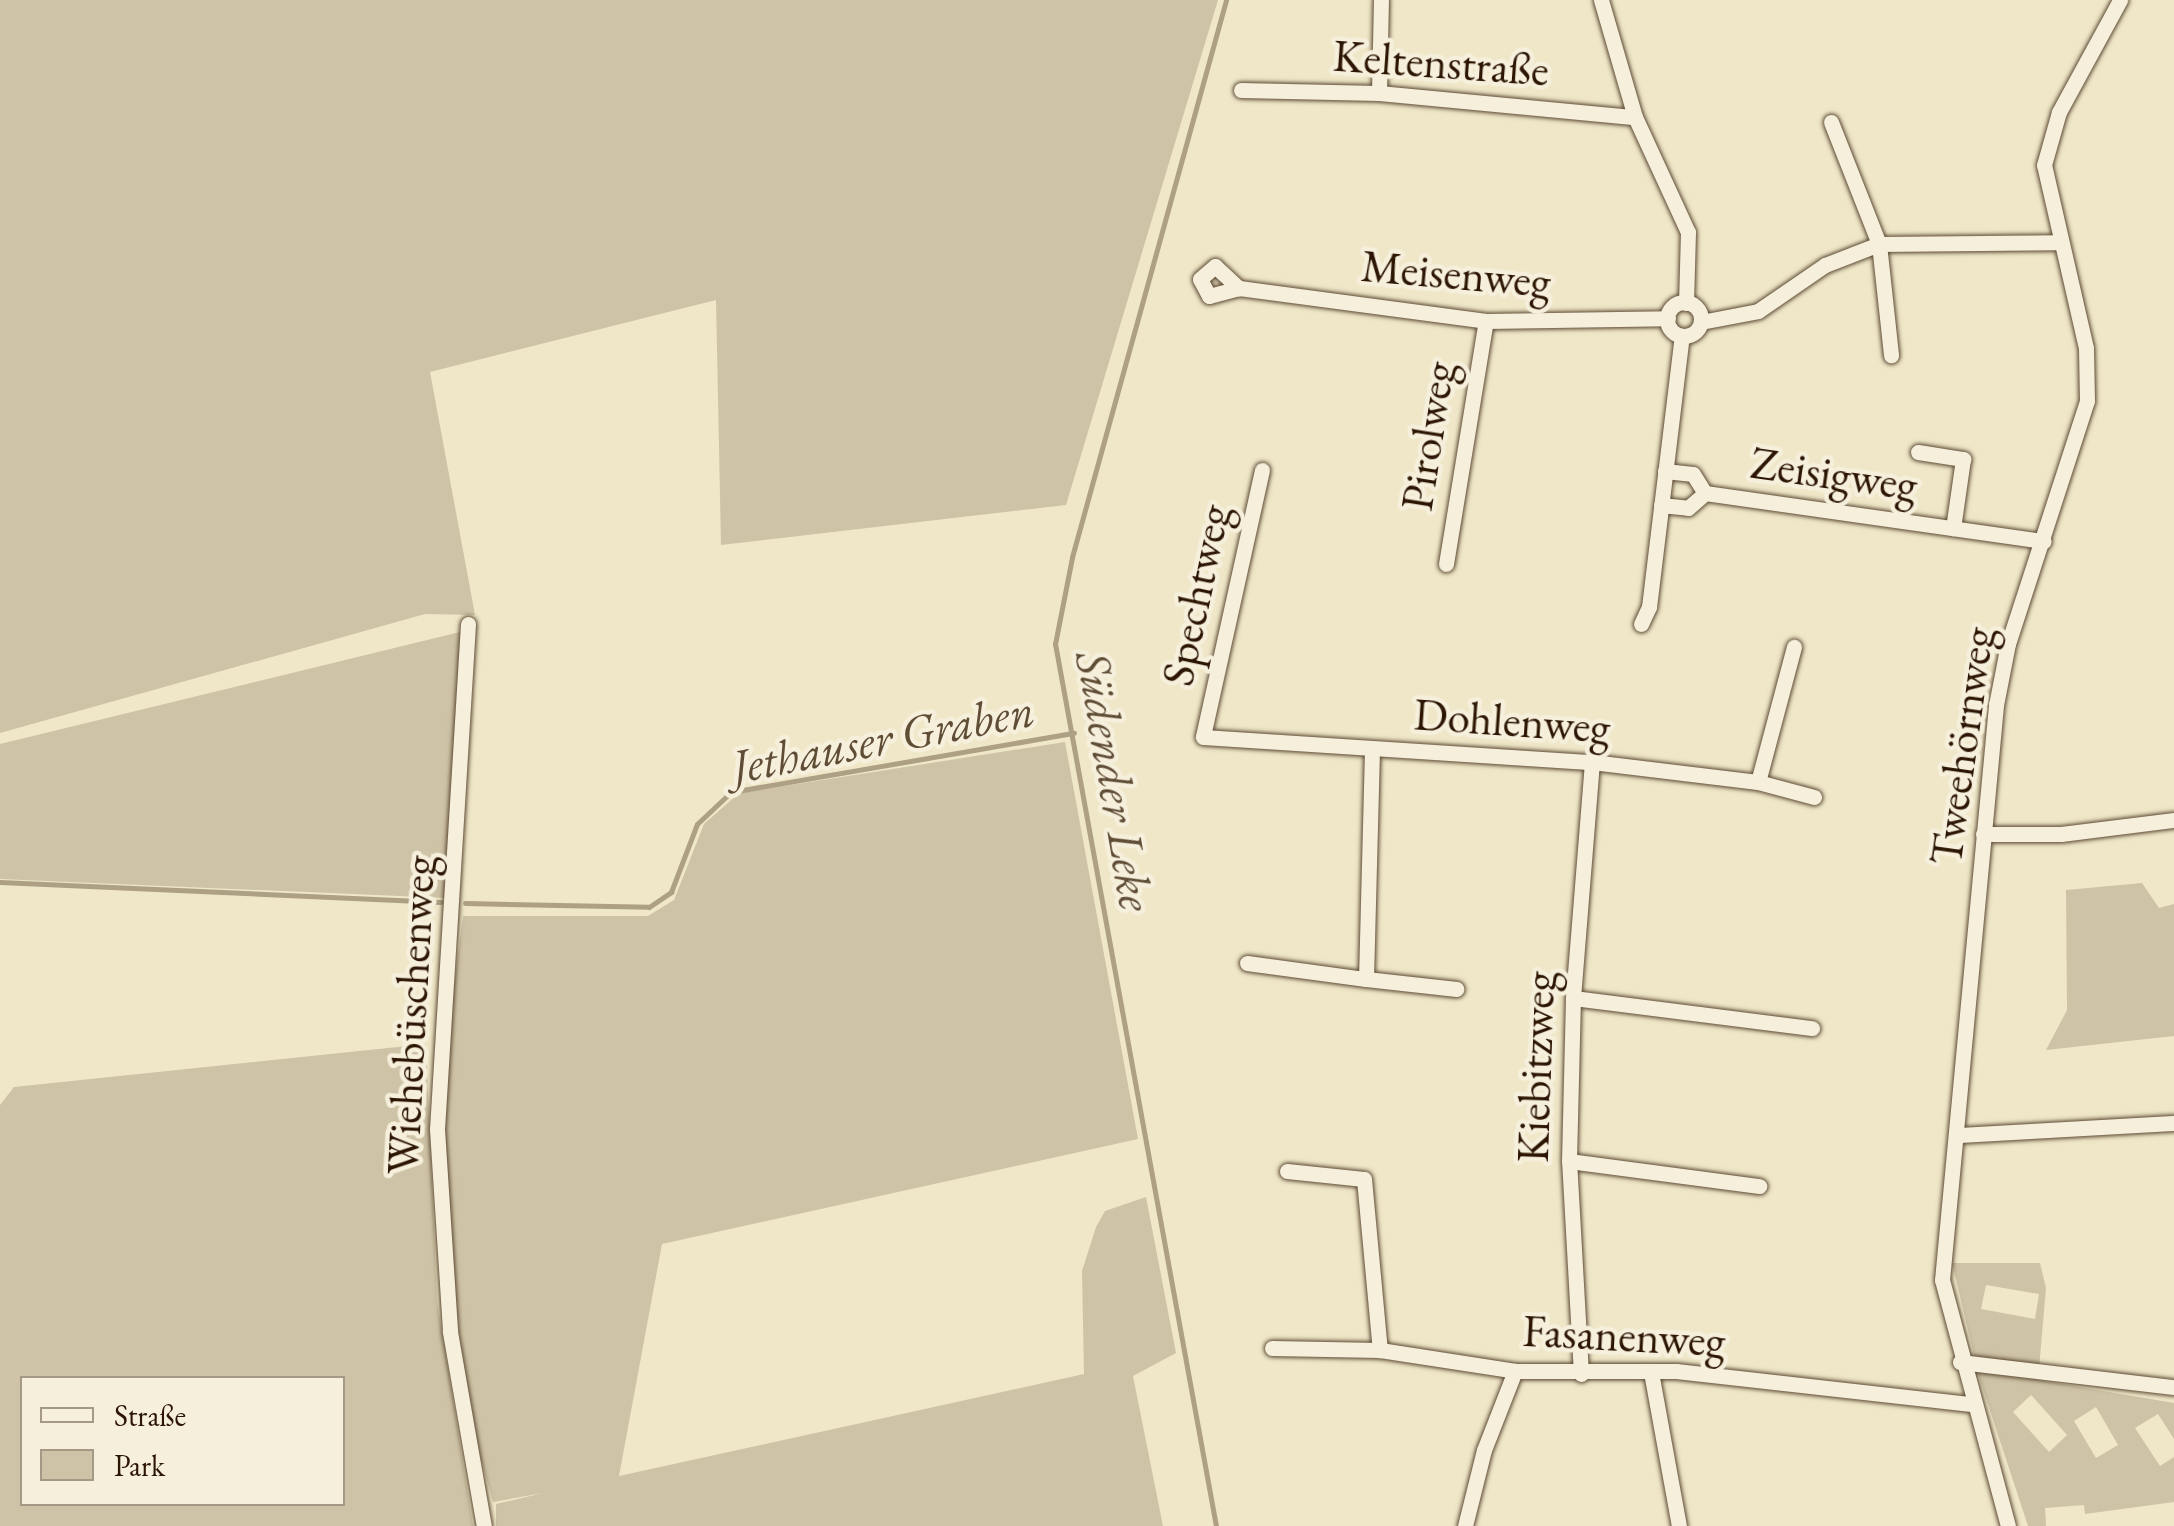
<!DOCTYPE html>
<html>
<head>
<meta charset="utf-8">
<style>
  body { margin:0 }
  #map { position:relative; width:2174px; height:1526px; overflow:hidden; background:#efe7c8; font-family:"EB Garamond",serif }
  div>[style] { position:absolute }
  .green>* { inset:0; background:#cec3a6 }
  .stream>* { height:5px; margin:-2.5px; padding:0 2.5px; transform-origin:2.5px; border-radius:2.5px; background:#ada085 }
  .roads { filter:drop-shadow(0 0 2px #5d4a34) drop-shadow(0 0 2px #5d4a34) }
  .street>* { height:15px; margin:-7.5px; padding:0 7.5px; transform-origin:7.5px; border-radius:7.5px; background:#f5efdb }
  .street>.ring { margin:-7.5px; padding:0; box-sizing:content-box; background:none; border:15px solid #f5efdb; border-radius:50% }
  span { translate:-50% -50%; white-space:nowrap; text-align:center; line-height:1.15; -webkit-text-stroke:9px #f5efdb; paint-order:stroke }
  .street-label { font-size:45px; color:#2c1502 }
  .water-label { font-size:48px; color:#604d36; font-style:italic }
  .legend { position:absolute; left:20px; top:1376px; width:325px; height:130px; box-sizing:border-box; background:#f5efdb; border:2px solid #a59884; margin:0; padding:12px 18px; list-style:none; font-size:30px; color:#2c1502 }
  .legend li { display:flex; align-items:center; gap:20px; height:50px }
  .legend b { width:50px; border:2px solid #a59884 }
</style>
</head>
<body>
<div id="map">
  <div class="green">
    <div style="clip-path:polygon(0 0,1218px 0,1066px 505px,721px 545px,716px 300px,430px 372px,475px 615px,425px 614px,0 733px)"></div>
    <div style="clip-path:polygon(464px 631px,445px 898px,0 879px,0 744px)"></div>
    <div style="clip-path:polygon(1065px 742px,1138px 1139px,662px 1244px,619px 1476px,1084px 1374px,1082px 1271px,1096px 1227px,1105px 1211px,1146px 1197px,1176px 1353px,1133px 1376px,1163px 1526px,496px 1526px,496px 1504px,543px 1493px,493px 1502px,472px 1427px,447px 1242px,442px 1077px,463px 916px,648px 916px,674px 900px,704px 824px,739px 793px)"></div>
    <div style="clip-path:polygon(2142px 883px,2159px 908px,2174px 904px,2174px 1036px,2046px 1050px,2067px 1010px,2066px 890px)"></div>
    <div style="clip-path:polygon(evenodd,426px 1044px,437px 1301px,473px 1526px,0 1526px,0 1105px,14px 1087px,426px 1044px,22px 1378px,342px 1378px,342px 1504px,22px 1504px,22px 1378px)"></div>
    <div style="clip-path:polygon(evenodd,1952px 1263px,2040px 1263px,2046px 1288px,2038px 1380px,2174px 1403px,2174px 1439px,2158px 1414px,2135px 1428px,2160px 1466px,2174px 1457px,2174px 1502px,2085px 1514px,2084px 1505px,2045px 1508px,2046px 1526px,2028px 1526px,1980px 1380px,1952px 1263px,1986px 1285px,2039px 1294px,2035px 1319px,1981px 1309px,1986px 1285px,1952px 1263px,2031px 1395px,2067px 1435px,2049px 1452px,2013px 1412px,2031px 1395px,1952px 1263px,2096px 1407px,2118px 1445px,2096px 1458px,2074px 1421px,2096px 1407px)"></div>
  </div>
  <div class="stream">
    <div style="left:0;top:882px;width:441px;rotate:2.6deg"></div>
    <div style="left:465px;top:903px;width:184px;rotate:1.2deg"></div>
    <div style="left:649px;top:907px;width:27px;rotate:-34deg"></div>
    <div style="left:671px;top:892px;width:73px;rotate:-69.1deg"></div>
    <div style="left:697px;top:824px;width:47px;rotate:-43.3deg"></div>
    <div style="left:731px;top:792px;width:348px;rotate:-9.8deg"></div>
    <div style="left:1216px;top:1526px;width:897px;rotate:-100.34deg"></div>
    <div style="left:1055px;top:644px;width:89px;rotate:-78.9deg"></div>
    <div style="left:1072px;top:557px;width:578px;rotate:-74.54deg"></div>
  </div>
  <div class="roads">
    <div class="street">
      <div style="left:1601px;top:0;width:122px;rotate:73.8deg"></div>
      <div style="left:1635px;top:117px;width:127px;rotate:65.3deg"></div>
      <div style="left:1688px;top:232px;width:71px;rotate:91.6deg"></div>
      <div style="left:1241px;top:90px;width:138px;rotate:1.2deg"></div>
      <div style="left:1379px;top:93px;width:257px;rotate:5.4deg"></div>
      <div style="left:1379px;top:93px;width:93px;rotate:-88.8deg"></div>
      <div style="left:1831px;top:122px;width:131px;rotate:68.5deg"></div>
      <div style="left:1879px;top:244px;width:112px;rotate:83.8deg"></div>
      <div style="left:1239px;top:288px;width:31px;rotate:165deg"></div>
      <div style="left:1209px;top:296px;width:19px;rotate:-118deg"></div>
      <div style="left:1200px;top:279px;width:20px;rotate:-41deg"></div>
      <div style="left:1215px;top:266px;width:33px;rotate:43deg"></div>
      <div style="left:1239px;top:288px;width:249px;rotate:7.6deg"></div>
      <div style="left:1486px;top:321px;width:182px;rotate:-0.9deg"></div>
      <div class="ring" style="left:1667px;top:302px;width:19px;height:19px"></div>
      <div style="left:1701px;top:322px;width:58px;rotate:-10.9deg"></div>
      <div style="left:1758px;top:311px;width:81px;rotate:-34.5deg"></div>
      <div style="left:1825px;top:265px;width:58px;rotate:-21.3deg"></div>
      <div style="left:1879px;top:244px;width:178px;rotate:-0.6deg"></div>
      <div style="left:1918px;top:452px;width:46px;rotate:8.8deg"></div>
      <div style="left:1963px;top:459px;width:70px;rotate:98.2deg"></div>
      <div style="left:1262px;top:470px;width:273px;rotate:102.5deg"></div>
      <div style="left:1203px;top:737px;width:390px;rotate:3.7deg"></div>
      <div style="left:1592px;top:762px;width:167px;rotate:6.9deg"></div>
      <div style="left:1758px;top:782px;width:58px;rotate:15deg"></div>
      <div style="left:1665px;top:471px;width:28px;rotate:6deg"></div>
      <div style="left:1693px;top:474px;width:22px;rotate:58deg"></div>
      <div style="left:1705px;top:493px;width:342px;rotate:8.1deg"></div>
      <div style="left:1661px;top:505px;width:27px;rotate:6deg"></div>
      <div style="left:1688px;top:508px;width:23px;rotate:-41deg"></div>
      <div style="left:1446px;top:564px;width:246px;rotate:-80.7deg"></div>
      <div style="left:468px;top:624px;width:506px;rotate:93.51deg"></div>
      <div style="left:437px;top:1129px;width:203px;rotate:86.3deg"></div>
      <div style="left:450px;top:1332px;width:197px;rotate:80.1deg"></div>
      <div style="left:1641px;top:624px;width:19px;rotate:-65deg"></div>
      <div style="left:1649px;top:607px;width:273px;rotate:-83.1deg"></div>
      <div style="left:1372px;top:750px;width:229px;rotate:91.5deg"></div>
      <div style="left:1366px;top:979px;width:91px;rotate:6.3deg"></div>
      <div style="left:1758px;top:782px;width:140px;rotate:-75.1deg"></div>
      <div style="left:1983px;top:834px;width:78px"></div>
      <div style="left:2061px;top:834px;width:114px;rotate:-7.1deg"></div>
      <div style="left:1247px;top:963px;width:120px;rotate:7.7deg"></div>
      <div style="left:1573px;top:998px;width:241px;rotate:7.2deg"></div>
      <div style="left:1958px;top:1135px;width:216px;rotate:-3.2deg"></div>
      <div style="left:1569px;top:1161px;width:192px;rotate:7.5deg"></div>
      <div style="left:1287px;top:1171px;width:77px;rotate:5.9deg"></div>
      <div style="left:1364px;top:1179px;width:172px;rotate:84.7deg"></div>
      <div style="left:1272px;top:1348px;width:108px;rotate:1.1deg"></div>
      <div style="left:1380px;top:1350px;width:137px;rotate:8.8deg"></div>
      <div style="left:1515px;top:1371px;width:161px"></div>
      <div style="left:1676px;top:1371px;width:297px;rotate:6.4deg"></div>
      <div style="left:1960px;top:1362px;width:215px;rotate:6.7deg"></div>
      <div style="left:1651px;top:1372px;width:157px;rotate:79.7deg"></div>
      <div style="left:1581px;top:1374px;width:213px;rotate:-93.2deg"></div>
      <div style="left:1569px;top:1161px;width:163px;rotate:-88.6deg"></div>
      <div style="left:1573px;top:998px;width:237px;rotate:-85.4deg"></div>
      <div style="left:1465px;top:1526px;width:78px;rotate:-76deg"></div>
      <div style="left:1484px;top:1450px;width:85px;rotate:-68.6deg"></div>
      <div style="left:2008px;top:1526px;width:255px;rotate:-105deg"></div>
      <div style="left:1942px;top:1280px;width:578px;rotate:-84.63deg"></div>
      <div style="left:1996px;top:705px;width:62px;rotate:-78.9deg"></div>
      <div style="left:2008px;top:644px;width:256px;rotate:-72deg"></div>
      <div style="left:2087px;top:401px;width:53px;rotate:-91.1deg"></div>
      <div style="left:2086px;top:348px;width:188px;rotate:-102.9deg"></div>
      <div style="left:2044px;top:165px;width:55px;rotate:-74.2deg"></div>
      <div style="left:2059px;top:112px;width:128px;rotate:-61.4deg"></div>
    </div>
  </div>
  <div class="street-label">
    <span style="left:1441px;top:63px;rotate:4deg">Keltenstraße</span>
    <span style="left:1456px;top:274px;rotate:5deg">Meisenweg</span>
    <span style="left:1428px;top:436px;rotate:-81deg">Pirolweg</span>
    <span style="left:1834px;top:474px;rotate:8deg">Zeisigweg</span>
    <span style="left:1196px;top:595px;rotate:-78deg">Spechtweg</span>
    <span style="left:1512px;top:721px;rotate:4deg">Dohlenweg</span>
    <span style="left:1962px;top:746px;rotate:-82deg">Tweehörnweg</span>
    <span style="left:411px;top:1015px;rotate:-87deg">Wiehebüschenweg</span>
    <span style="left:1536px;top:1067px;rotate:-88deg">Kiebitzweg</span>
    <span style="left:1624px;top:1336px;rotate:3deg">Fasanenweg</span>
  </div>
  <div class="water-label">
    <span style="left:883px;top:738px;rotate:-11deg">Jethauser Graben</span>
    <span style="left:1115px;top:781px;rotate:80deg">Südender Leke</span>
  </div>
  <ul class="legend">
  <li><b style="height:12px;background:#f5efdb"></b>Straße</li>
  <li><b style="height:28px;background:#cec3a6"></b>Park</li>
  </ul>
</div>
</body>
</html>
